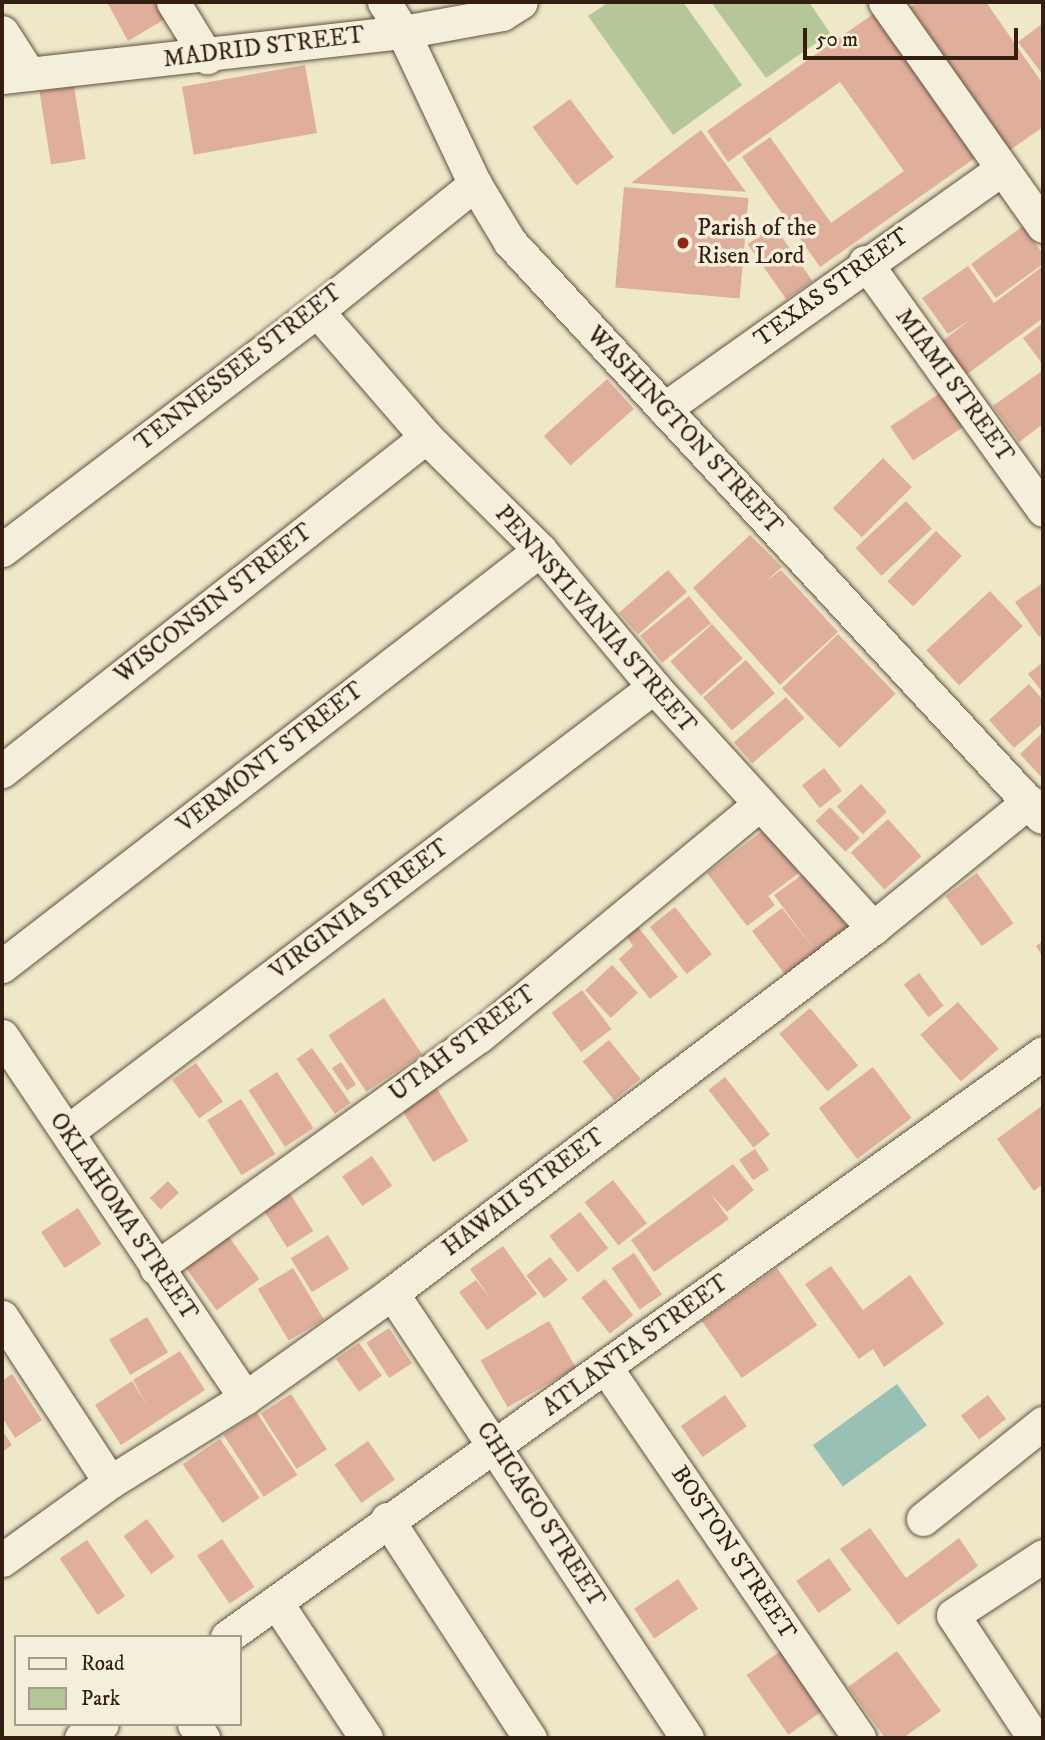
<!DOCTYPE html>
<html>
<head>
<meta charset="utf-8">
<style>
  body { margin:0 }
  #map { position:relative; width:1045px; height:1740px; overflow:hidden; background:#eee7c8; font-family:"IM FELL DW Pica",serif }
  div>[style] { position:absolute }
  .green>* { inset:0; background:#b5c699 }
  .water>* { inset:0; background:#99c0b5; transform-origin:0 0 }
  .building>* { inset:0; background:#e0af9b; transform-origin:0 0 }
  .roads { filter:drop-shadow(0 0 2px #625040) drop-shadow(0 0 2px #625040) }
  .minor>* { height:33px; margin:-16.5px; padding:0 16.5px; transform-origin:16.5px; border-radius:16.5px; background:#f4efdb }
  .dots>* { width:19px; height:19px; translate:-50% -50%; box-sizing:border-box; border:4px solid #f4efdb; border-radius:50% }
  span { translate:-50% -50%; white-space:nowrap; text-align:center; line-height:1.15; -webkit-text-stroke:7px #f4efdb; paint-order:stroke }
  .street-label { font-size:24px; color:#331e12 }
  .poi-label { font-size:24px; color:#331e12 }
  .left { translate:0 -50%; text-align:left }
  .frame { position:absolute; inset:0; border:4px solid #331e12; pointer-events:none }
  .legend { position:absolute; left:14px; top:1635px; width:228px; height:91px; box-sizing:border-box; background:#f4efdb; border:2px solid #a79b8b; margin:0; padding:9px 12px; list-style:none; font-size:21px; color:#331e12 }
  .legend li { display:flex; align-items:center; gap:14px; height:35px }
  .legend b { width:35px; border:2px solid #a79b8b }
  .scale { position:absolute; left:803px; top:28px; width:215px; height:32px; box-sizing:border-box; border:4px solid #331e12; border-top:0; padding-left:9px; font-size:21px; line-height:24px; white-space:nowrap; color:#331e12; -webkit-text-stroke:5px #f4efdb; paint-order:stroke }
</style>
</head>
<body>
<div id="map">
  <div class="green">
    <div style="clip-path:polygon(609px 2px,683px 2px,742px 85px,673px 135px,588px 16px)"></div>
    <div style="clip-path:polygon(711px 2px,809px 2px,830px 33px,766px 78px)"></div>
  </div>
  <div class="water">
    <div style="left:897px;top:1384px;width:51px;height:104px;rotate:54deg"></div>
  </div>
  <div class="building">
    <div style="clip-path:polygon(107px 2px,154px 2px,165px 19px,128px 41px)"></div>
    <div style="clip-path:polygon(918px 2px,986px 2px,1043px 84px,1043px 127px,1010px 150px,910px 7px)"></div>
    <div style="clip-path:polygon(873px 14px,975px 158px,820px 267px,742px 157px,770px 137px,831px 223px,904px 171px,840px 82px,728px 162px,707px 131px)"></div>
    <div style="clip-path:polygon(1043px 23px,1043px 75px,1018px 42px)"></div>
    <div style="left:305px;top:65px;width:69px;height:125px;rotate:80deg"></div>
    <div style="left:74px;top:86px;width:74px;height:35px;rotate:81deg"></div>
    <div style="left:570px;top:99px;width:73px;height:47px;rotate:53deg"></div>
    <div style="clip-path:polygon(701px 130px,746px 192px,631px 183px)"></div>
    <div style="left:624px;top:187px;width:125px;height:101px;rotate:5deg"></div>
    <div style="left:774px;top:226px;width:67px;height:32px;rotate:55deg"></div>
    <div style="clip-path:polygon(1023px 226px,1043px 254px,1043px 264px,996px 298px,971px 264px)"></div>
    <div style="clip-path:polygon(968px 266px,994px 303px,1043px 266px,1043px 318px,966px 375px,941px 342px,970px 320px,948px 334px,922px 298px)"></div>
    <div style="clip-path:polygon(1043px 323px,1043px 365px,1023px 338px)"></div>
    <div style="clip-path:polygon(1043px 370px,1043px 424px,1019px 442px,993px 406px)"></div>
    <div style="left:607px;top:379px;width:40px;height:85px;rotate:48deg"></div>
    <div style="left:940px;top:393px;width:41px;height:60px;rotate:56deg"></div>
    <div style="left:883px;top:458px;width:41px;height:71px;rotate:45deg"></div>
    <div style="left:906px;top:501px;width:38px;height:69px;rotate:47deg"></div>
    <div style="left:936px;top:531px;width:36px;height:70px;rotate:44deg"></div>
    <div style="clip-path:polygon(750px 535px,782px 567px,765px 582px,781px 570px,838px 632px,780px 685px,693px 588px)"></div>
    <div style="left:668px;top:570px;width:29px;height:65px;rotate:49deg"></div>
    <div style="clip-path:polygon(1043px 583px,1043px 634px,1039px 637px,1015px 602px)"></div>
    <div style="left:990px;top:591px;width:48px;height:87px;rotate:47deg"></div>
    <div style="left:689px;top:596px;width:35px;height:63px;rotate:51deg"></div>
    <div style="left:712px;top:624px;width:46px;height:56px;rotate:48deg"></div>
    <div style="left:838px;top:634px;width:83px;height:78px;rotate:46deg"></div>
    <div style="left:746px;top:660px;width:44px;height:57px;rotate:49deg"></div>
    <div style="clip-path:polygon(1043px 662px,1043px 693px,1028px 674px)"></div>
    <div style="clip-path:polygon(1029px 684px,1043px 700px,1043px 723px,1014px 748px,989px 720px)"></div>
    <div style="left:786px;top:697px;width:28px;height:69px;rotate:49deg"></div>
    <div style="clip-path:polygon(1043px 732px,1043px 779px,1020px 754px)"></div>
    <div style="left:824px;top:768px;width:29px;height:28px;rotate:52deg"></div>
    <div style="left:861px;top:784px;width:38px;height:33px;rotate:47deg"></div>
    <div style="left:830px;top:807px;width:43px;height:20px;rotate:46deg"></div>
    <div style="left:888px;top:819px;width:50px;height:50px;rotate:48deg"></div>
    <div style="clip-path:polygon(765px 829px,799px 873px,768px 896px,775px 905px,747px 926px,707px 873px)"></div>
    <div style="clip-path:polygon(806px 872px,848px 928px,787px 977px,752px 931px,782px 908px,814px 949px,774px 895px)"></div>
    <div style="left:977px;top:873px;width:62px;height:39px;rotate:54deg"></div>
    <div style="left:675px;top:907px;width:60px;height:32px;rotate:52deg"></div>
    <div style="clip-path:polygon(638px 927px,678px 977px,650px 999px,619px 959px,633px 946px,625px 934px)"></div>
    <div style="clip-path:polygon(1043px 941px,1043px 957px,1036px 946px)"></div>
    <div style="left:612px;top:965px;width:38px;height:37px;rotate:47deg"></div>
    <div style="left:919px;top:973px;width:41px;height:19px;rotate:53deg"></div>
    <div style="left:582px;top:990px;width:49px;height:38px;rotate:53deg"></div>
    <div style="left:384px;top:998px;width:68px;height:67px;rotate:56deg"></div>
    <div style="left:958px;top:1002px;width:62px;height:50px;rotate:49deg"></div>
    <div style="left:810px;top:1008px;width:75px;height:40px;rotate:50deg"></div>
    <div style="left:609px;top:1040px;width:50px;height:34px;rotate:51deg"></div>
    <div style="left:312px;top:1048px;width:67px;height:19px;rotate:55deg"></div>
    <div style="left:341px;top:1062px;width:27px;height:11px;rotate:56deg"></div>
    <div style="left:196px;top:1063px;width:47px;height:29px;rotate:55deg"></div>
    <div style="left:873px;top:1067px;width:64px;height:68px;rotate:53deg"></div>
    <div style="left:277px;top:1072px;width:67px;height:34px;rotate:57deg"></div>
    <div style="left:725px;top:1077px;width:73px;height:21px;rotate:52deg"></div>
    <div style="left:436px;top:1087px;width:63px;height:41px;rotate:59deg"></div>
    <div style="left:241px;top:1099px;width:65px;height:40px;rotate:58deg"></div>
    <div style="clip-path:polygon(1043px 1105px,1043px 1184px,1034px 1191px,997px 1139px)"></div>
    <div style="left:755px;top:1149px;width:25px;height:19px;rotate:56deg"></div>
    <div style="left:372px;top:1156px;width:36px;height:36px;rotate:56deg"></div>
    <div style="clip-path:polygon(733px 1164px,754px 1190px,727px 1212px,710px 1193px,729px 1219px,654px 1272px,631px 1240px)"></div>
    <div style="left:613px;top:1180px;width:55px;height:36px;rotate:52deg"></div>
    <div style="left:168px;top:1181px;width:16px;height:25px;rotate:47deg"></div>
    <div style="left:289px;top:1192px;width:46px;height:31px;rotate:58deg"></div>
    <div style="left:78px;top:1208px;width:43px;height:44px;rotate:57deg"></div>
    <div style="left:580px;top:1212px;width:46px;height:39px;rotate:52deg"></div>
    <div style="left:226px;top:1233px;width:57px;height:53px;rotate:54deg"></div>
    <div style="left:328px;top:1235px;width:40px;height:44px;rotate:58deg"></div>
    <div style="clip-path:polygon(503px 1246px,537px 1294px,487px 1330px,459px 1292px,476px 1280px,491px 1299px,470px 1269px)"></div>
    <div style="left:634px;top:1253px;width:50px;height:27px;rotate:56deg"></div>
    <div style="left:550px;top:1257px;width:29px;height:30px;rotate:52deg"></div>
    <div style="clip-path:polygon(831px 1266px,863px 1310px,910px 1275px,944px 1324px,884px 1367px,873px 1349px,859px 1359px,805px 1284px)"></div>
    <div style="left:293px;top:1268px;width:60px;height:41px;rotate:59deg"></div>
    <div style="left:777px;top:1268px;width:70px;height:92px;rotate:55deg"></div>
    <div style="left:605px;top:1279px;width:46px;height:30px;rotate:52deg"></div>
    <div style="left:147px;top:1317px;width:41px;height:44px;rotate:59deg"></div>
    <div style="left:549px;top:1321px;width:54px;height:79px;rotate:60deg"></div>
    <div style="left:389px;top:1328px;width:42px;height:27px;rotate:57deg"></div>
    <div style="left:359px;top:1343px;width:40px;height:28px;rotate:55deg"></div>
    <div style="clip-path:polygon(180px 1351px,205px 1390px,121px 1445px,95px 1405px,132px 1381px,148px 1406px,133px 1380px)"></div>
    <div style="clip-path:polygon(12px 1374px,42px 1420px,15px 1438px,2px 1417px,2px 1381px)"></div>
    <div style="left:291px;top:1394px;width:66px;height:36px;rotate:57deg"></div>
    <div style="left:725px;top:1395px;width:38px;height:54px;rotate:55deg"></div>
    <div style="left:988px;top:1395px;width:30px;height:34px;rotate:53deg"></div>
    <div style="left:257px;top:1413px;width:74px;height:40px;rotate:57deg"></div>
    <div style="clip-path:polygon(2px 1430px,12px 1445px,2px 1452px)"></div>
    <div style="left:220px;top:1439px;width:71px;height:45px;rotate:56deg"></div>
    <div style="left:368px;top:1441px;width:47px;height:41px;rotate:55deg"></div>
    <div style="left:147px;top:1519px;width:47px;height:29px;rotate:54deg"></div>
    <div style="clip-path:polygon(870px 1528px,906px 1578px,959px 1538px,978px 1566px,898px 1625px,840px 1549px)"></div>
    <div style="left:222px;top:1539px;width:58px;height:30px;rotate:56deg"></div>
    <div style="left:87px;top:1540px;width:68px;height:33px;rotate:56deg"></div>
    <div style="left:829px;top:1558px;width:39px;height:40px;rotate:55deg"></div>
    <div style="left:678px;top:1579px;width:36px;height:53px;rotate:56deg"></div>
    <div style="left:785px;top:1648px;width:73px;height:47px;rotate:55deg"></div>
    <div style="clip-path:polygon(897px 1651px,941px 1711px,903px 1738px,885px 1738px,848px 1687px)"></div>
  </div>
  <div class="roads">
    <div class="minor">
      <div style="left:173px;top:2px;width:65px;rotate:58.3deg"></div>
      <div style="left:384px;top:2px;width:36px;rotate:58deg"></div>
      <div style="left:403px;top:32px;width:168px;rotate:64.7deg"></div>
      <div style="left:475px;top:184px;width:68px;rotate:58.9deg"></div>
      <div style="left:510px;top:242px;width:783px;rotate:47.22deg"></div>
      <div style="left:885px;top:2px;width:274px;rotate:54.8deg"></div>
      <div style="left:2px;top:32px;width:46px;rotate:57.3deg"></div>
      <div style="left:2px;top:77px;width:404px;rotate:-6.4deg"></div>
      <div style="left:403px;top:32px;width:101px;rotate:-10.3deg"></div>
      <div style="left:502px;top:14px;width:22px;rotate:-32deg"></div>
      <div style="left:865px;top:262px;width:305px;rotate:54.3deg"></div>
      <div style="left:317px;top:311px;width:167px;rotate:49.1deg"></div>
      <div style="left:426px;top:437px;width:161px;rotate:44.7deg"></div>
      <div style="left:540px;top:550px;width:178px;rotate:50.2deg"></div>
      <div style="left:654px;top:687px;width:326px;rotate:47.7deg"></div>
      <div style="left:664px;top:409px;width:415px;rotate:-35.4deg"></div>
      <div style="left:2px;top:550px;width:395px;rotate:-37.2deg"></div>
      <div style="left:317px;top:311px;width:203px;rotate:-38.8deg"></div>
      <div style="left:2px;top:771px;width:540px;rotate:-38.23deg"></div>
      <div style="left:2px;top:966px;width:680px;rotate:-37.71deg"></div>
      <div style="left:2px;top:1036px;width:436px;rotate:56.1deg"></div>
      <div style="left:67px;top:1132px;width:737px;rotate:-37.17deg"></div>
      <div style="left:156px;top:1268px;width:396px;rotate:-35.7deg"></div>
      <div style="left:478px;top:1037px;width:364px;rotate:-39.6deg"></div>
      <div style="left:392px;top:1293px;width:534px;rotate:56.46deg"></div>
      <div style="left:2px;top:1317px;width:197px;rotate:56.8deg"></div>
      <div style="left:606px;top:1368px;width:448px;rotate:55.6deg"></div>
      <div style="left:387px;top:1519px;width:262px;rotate:56.9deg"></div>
      <div style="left:923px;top:1519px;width:154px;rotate:-38.7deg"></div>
      <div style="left:2px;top:1560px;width:133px;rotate:-35.8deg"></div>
      <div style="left:110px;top:1482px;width:159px;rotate:-31.9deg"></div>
      <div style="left:245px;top:1398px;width:181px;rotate:-35.5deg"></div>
      <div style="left:392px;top:1293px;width:604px;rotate:-37.19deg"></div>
      <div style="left:873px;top:928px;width:201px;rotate:-39.1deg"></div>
      <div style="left:276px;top:1602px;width:163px;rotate:56.5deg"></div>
      <div style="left:227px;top:1637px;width:1003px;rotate:-35.59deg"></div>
      <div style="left:194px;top:1724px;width:17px;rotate:57deg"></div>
      <div style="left:81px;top:1738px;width:25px;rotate:-34deg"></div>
      <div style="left:1034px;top:1738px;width:147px;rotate:-123.4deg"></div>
      <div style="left:953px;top:1615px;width:108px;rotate:-33.2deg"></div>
    </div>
  </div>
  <div class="dots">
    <div style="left:683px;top:243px;background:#8f2418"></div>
  </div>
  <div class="street-label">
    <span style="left:264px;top:48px;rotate:-7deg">MADRID STREET</span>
    <span style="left:832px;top:288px;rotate:-36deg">TEXAS STREET</span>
    <span style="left:239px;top:368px;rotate:-38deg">TENNESSEE STREET</span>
    <span style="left:954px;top:386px;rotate:54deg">MIAMI STREET</span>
    <span style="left:684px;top:431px;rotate:47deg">WASHINGTON STREET</span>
    <span style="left:214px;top:604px;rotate:-38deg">WISCONSIN STREET</span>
    <span style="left:595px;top:620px;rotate:49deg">PENNSYLVANIA STREET</span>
    <span style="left:271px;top:758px;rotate:-38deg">VERMONT STREET</span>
    <span style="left:360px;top:910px;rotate:-37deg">VIRGINIA STREET</span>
    <span style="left:463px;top:1044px;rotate:-37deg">UTAH STREET</span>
    <span style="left:524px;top:1193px;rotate:-37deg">HAWAII STREET</span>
    <span style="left:123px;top:1217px;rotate:56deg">OKLAHOMA STREET</span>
    <span style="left:636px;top:1346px;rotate:-36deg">ATLANTA STREET</span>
    <span style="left:540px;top:1515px;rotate:57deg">CHICAGO STREET</span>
    <span style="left:733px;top:1553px;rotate:56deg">BOSTON STREET</span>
  </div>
  <div class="poi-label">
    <span class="left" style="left:697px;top:243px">Parish of the<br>Risen Lord</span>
  </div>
  <div class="frame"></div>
  <ul class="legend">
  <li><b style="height:9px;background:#f4efdb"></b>Road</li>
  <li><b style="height:19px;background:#b5c699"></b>Park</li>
  </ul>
  <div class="scale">50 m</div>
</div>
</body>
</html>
